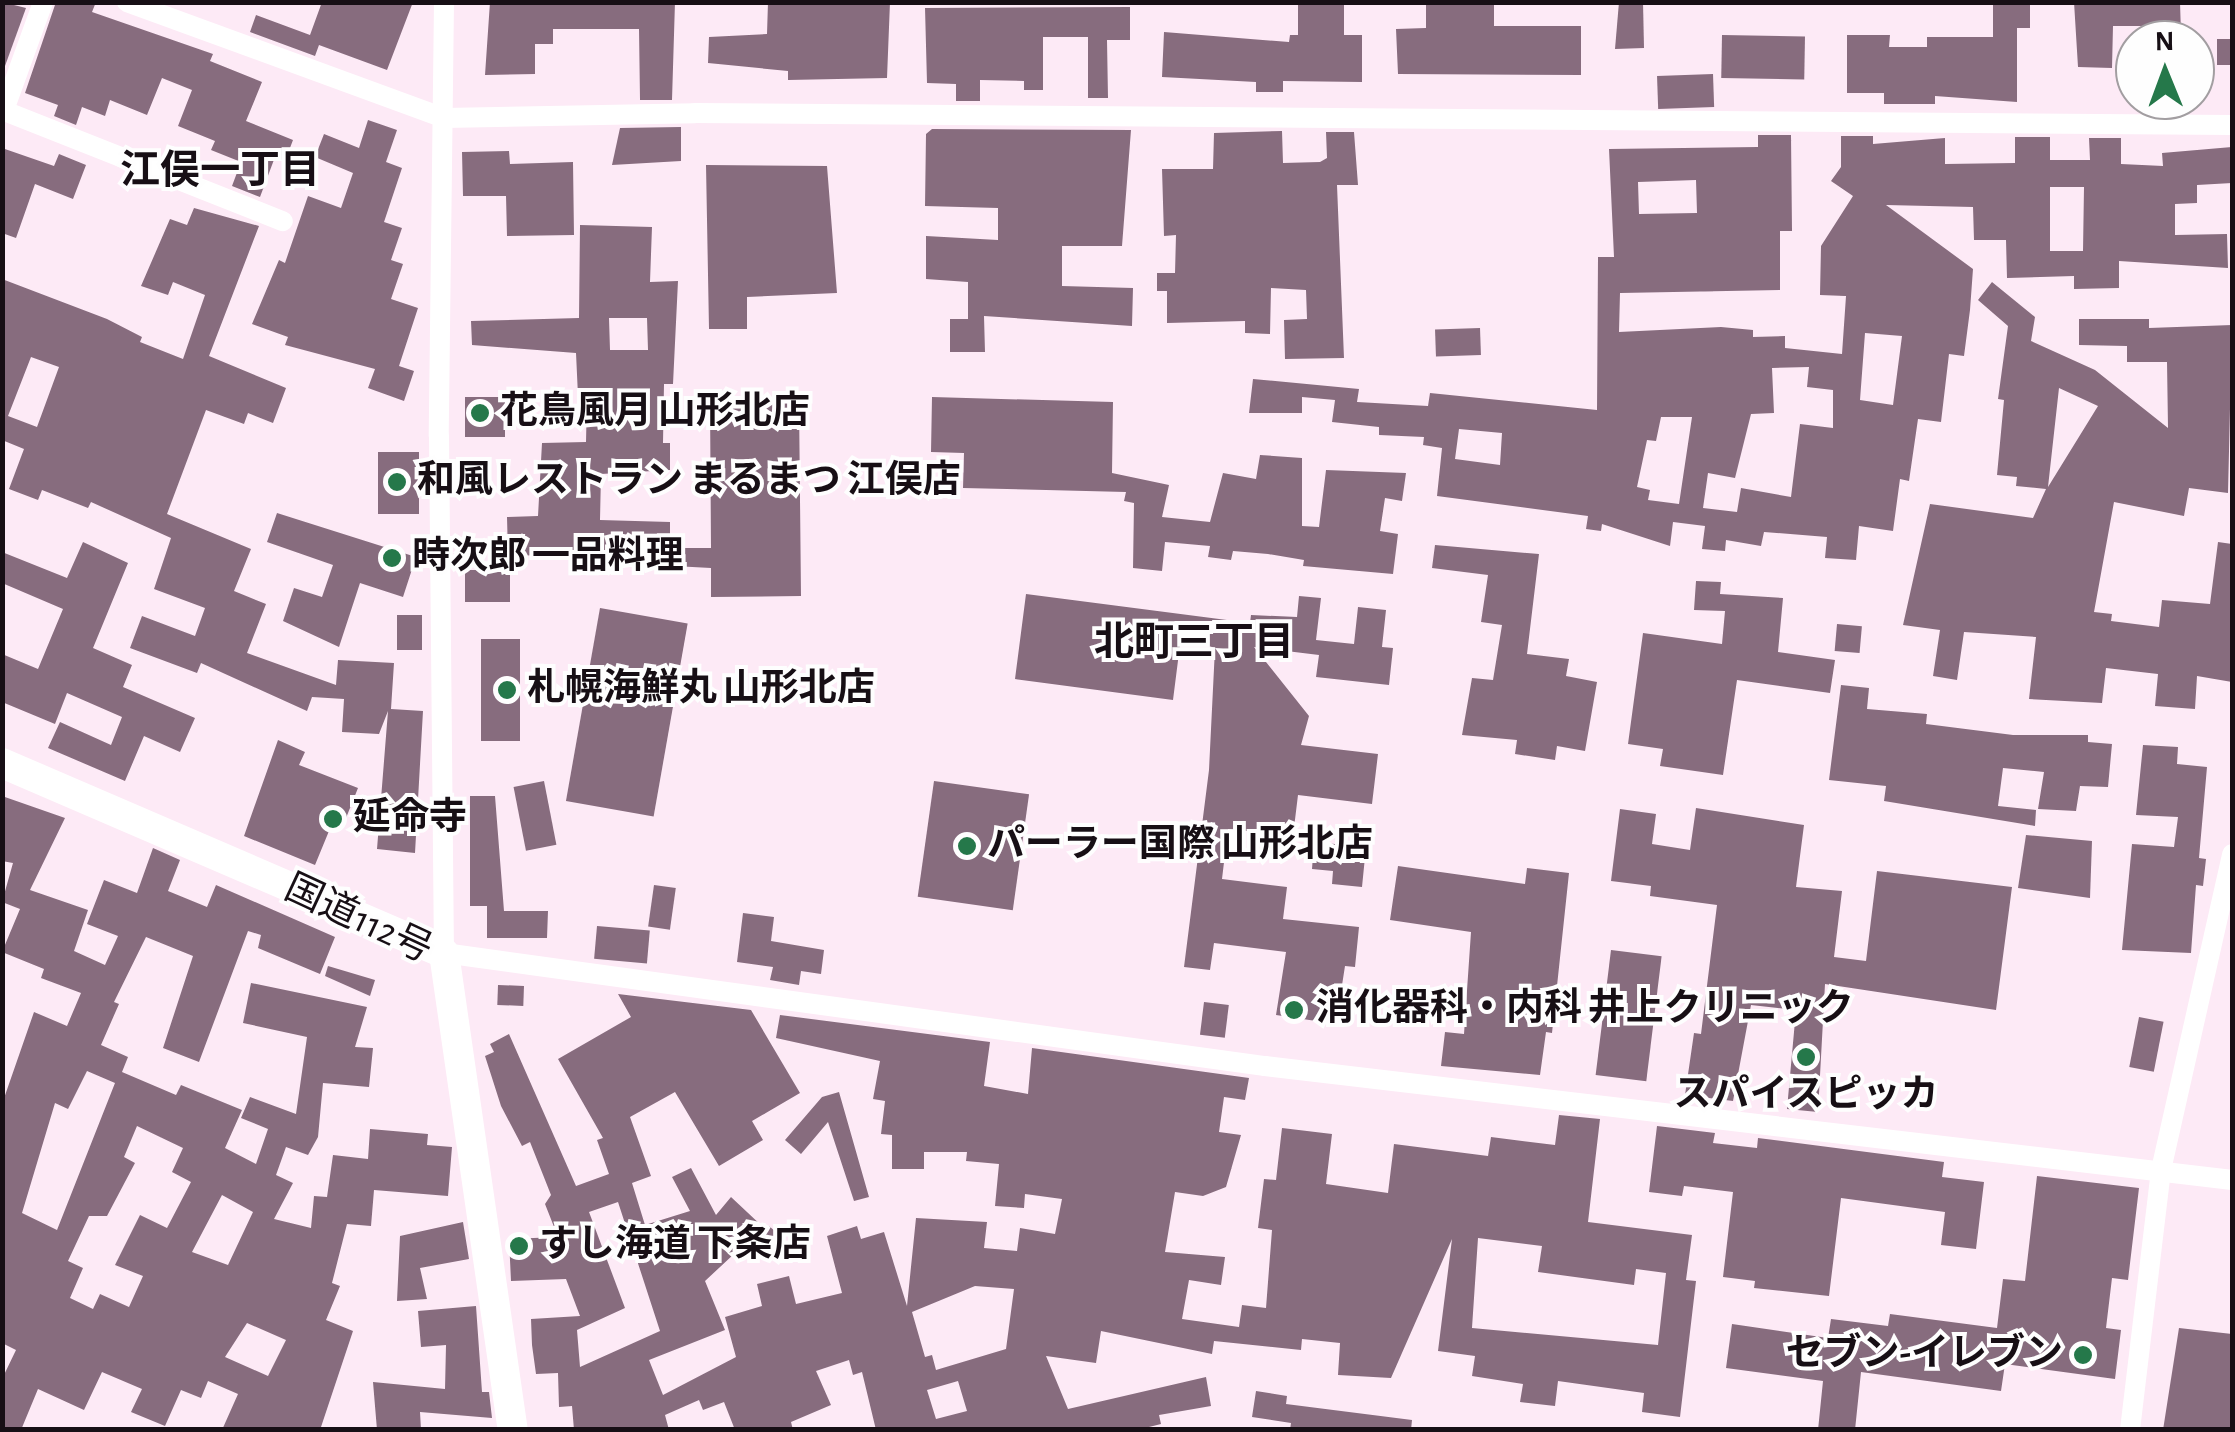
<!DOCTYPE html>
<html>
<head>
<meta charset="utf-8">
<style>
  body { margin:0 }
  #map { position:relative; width:2235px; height:1432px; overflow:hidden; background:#fdeaf6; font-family:"Alegreya Sans","Noto Sans JP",sans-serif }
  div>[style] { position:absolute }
  .building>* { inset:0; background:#876c7e; transform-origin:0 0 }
  .minor>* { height:20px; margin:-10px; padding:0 10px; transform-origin:10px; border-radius:10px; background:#fff }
  .highway>* { height:30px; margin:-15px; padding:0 15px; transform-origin:15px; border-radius:15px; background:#fff }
  .dots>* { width:28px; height:28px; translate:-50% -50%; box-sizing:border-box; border:5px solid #fefefe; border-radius:50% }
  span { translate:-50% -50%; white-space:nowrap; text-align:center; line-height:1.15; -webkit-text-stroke:8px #fefefe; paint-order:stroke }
  .poi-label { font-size:38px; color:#170f15; font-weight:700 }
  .left { translate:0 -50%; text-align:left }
  .right { translate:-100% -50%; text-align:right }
  .street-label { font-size:38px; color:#170f15 }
  .neighbourhood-label { font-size:40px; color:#170f15; font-weight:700 }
  .frame { position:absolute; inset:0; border:5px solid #170f15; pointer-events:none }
  .north { position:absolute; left:2115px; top:20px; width:100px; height:100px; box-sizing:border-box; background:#fefefe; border:2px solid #a29ea1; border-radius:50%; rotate:359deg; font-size:28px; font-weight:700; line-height:40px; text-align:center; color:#170f15 }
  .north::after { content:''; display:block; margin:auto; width:35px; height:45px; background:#25784a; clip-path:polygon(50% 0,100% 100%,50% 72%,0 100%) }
</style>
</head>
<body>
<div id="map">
  <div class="building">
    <div style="clip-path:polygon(2px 2px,26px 8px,5px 66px,2px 64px)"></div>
    <div style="clip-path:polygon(56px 2px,96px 2px,92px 12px,213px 54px,210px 61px,262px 82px,246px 121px,293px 140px,285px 161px,275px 157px,260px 197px,232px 186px,241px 162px,211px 150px,215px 141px,178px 126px,192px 90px,162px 78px,147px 115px,110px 100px,105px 116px,82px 107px,76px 125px,54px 116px,58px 105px,25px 93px)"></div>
    <div style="clip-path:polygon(322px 2px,413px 2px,387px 70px,319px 45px,315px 56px,250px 32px,256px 15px,310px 35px)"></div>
    <div style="clip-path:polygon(490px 2px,675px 2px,672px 100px,640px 100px,639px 29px,553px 29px,553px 44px,535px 44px,535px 74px,485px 75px)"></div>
    <div style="clip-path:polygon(768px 2px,890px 2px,887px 78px,788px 80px,788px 71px,708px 63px,709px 37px,767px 34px)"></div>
    <div style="clip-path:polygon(1298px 2px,1344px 2px,1344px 35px,1362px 35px,1362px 82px,1283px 81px,1283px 92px,1256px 92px,1256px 82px,1162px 77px,1164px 32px,1289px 42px,1290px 35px,1298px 35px)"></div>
    <div style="clip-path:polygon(1426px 2px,1494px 2px,1494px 26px,1581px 26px,1581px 75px,1398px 74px,1396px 29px,1426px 28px)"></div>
    <div style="clip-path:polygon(1619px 2px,1643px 2px,1644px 48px,1615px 49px)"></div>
    <div style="clip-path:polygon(1993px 2px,2030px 2px,2030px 28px,2017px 28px,2017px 102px,1935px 96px,1935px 104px,1884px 104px,1884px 93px,1847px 93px,1847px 35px,1890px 35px,1889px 47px,1927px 47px,1927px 37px,1993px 37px)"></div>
    <div style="clip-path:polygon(2074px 2px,2180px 2px,2181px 34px,2158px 34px,2158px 26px,2113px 26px,2112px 68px,2078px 67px)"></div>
    <div style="clip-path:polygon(1130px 7px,1130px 40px,1107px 40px,1108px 98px,1088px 98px,1088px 37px,1043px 37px,1043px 90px,1024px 90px,1024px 81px,980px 80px,980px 101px,956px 101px,956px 84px,927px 83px,925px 8px)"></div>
    <div style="left:1722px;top:35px;width:83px;height:43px;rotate:1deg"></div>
    <div style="left:2217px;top:39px;width:15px;height:26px"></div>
    <div style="left:1713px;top:74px;width:33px;height:56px;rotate:88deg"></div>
    <div style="left:2145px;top:100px;width:35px;height:11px"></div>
    <div style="clip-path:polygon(368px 120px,397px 130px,386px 162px,402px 168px,384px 222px,402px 228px,391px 260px,403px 264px,391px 299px,418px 308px,399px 366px,414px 371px,404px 401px,368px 388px,375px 369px,285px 345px,288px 337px,252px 324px,279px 260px,285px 263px,308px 196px,341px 208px,353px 173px,315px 157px,324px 134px,359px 148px)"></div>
    <div style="clip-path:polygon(681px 127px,681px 161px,612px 165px,620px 128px)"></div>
    <div style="clip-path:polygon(932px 129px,1131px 130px,1122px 246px,1062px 246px,1062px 286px,1133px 288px,1132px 326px,984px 316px,985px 352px,950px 352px,950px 319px,968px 319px,968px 282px,926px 279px,926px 236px,998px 240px,998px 208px,925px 206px,926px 134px)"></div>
    <div style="clip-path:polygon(1282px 131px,1283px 163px,1320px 162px,1327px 158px,1326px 132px,1354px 132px,1358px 185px,1337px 185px,1344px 358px,1285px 359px,1284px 320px,1307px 319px,1306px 290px,1271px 288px,1270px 334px,1245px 333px,1245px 321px,1167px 323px,1167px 291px,1157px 291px,1157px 273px,1175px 273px,1176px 235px,1164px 236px,1162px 169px,1213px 169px,1214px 133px)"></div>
    <div style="clip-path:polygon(evenodd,1758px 135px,1791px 135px,1792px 231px,1780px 231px,1780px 290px,1620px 293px,1619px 332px,1721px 327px,1753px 330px,1753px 337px,1785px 336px,1785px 348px,1842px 354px,1846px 296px,1820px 295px,1821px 246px,1853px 196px,1831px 181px,1841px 167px,1841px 136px,1873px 136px,1873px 144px,1945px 138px,1945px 164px,2015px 163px,2015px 137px,2050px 137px,2050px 160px,2090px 160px,2089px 138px,2121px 138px,2121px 164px,2163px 166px,2162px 153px,2232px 147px,2232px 183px,2197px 185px,2197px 203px,2175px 204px,2175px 235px,2227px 234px,2228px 268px,2119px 261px,2119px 288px,2074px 289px,2074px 276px,2007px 278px,2006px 240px,1974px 240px,1973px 207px,1886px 205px,1973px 269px,1970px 310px,1964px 356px,1949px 354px,1941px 422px,1918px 419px,1909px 481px,1900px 479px,1893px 531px,1859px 526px,1856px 560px,1825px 558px,1827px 537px,1764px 532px,1761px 546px,1726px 540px,1725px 551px,1702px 549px,1705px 526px,1673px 522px,1670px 546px,1602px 524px,1601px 531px,1586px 529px,1588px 516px,1437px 496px,1442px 448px,1423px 445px,1424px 437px,1379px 435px,1379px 427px,1332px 422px,1335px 400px,1302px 397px,1302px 413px,1249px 413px,1253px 379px,1359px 389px,1357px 402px,1428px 406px,1430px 393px,1597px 410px,1598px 257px,1614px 257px,1609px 149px,1758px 147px,1758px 135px,1696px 180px,1697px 213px,1639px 214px,1638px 182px,1696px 180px,1758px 135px,2050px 187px,2084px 187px,2083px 251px,2050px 251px,2050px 187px,1758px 135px,1865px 333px,1902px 336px,1893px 405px,1860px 400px,1865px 333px,1758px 135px,1809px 367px,1807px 387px,1833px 390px,1833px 428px,1800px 424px,1791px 497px,1741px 488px,1737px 512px,1703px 508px,1708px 473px,1735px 478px,1751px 414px,1774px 413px,1772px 368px,1809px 367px,1758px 135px,1661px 417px,1692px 417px,1679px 504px,1648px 500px,1650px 490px,1637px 487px,1647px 440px,1656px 441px,1661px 417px,1758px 135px,1459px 429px,1502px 433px,1500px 465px,1455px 459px,1459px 429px)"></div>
    <div style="clip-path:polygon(2px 148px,54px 166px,59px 154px,86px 165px,73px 199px,35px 184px,16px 238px,2px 233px)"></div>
    <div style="clip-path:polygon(509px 151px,510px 164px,573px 162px,574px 235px,507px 236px,506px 196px,463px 196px,462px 152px)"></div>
    <div style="clip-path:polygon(706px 165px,827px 166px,837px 293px,747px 297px,747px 329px,709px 329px)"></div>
    <div style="clip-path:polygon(evenodd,194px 208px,259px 226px,209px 356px,286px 388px,273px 423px,248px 413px,244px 424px,206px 410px,167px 514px,251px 549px,234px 591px,266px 604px,247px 653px,336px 685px,338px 660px,394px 663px,391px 709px,423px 711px,415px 853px,377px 849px,388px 711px,379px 734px,342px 732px,344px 699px,312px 697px,307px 711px,201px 663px,197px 673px,130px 648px,142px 616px,195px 636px,205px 608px,154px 589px,171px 538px,91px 502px,88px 508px,42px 490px,38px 500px,9px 489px,24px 449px,2px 440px,2px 279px,107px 319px,142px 337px,140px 342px,183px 359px,205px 295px,173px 282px,168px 295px,141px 286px,170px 219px,187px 225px,194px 208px,31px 357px,59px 367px,37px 427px,8px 416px,31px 357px)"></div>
    <div style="clip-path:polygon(evenodd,580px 225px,652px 227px,650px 282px,678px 281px,673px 384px,664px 384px,663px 443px,670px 443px,670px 470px,601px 474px,600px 520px,670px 522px,670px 548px,711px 548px,710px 401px,799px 400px,801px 596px,711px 597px,711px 568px,580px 561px,580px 554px,508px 556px,507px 517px,538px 516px,542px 443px,586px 442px,587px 396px,578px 396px,576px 353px,472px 345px,471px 321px,579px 318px,580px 225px,609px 318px,647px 318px,648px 350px,610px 350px,609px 318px)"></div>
    <div style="clip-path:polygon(evenodd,1992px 282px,2035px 317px,2031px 341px,2095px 370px,2168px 428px,2167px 362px,2127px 362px,2127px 346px,2079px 345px,2079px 319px,2149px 319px,2149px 328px,2232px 325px,2228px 493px,2189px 488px,2184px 516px,2114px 502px,2094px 612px,2112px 614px,2111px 621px,2159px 627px,2162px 600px,2210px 604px,2218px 542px,2232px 544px,2232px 682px,2197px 676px,2195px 709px,2155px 706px,2158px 674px,2106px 668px,2102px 703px,2029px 699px,2036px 637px,1964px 632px,1957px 680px,1933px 676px,1940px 630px,1903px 625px,1930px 504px,2033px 518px,2046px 489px,2016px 486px,2017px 477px,1997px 475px,2004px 400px,1998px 399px,2008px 326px,1978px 300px,1992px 282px,2059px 388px,2098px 406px,2048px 487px,2059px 388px)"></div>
    <div style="left:1480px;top:328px;width:27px;height:45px;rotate:88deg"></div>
    <div style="left:465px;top:397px;width:40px;height:40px"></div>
    <div style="clip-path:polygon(932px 397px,1113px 402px,1112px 473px,1169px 485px,1162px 517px,1210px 522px,1223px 473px,1256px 479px,1260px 455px,1302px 458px,1302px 526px,1319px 527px,1326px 470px,1406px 473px,1402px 501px,1385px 498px,1380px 531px,1398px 534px,1393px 574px,1303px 566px,1304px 560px,1268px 554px,1233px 551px,1231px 560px,1208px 557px,1210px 546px,1165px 542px,1162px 571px,1133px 568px,1134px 503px,1124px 501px,1126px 492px,963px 488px,964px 453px,931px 452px)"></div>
    <div style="left:378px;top:452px;width:41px;height:62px"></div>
    <div style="clip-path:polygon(277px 513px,416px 557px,403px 597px,360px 583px,339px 647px,283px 621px,294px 588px,322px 597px,333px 565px,267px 542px)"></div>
    <div style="clip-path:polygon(83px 542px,128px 563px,93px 648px,132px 665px,123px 687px,195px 718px,180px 752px,144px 736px,125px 781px,48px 748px,60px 722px,111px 745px,122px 717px,67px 693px,55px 724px,2px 702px,2px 654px,38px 669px,63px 609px,2px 583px,2px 552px,67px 578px)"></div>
    <div style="clip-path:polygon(1435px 545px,1539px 554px,1527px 654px,1569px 659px,1566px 676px,1597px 682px,1585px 751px,1557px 746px,1555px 760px,1515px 754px,1517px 740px,1462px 735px,1472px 678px,1493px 680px,1502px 625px,1481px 622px,1488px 575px,1432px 568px)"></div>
    <div style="left:465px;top:570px;width:45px;height:32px"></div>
    <div style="clip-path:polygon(1696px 581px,1721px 582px,1720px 594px,1783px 598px,1778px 652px,1835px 660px,1830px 693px,1737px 680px,1723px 775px,1660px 766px,1663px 749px,1628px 744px,1643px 633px,1722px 644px,1725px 611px,1694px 610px)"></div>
    <div style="clip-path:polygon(1026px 594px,1250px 623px,1251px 615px,1297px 617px,1299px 596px,1321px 598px,1316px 640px,1354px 644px,1358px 607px,1386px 610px,1382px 647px,1393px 648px,1389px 685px,1316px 677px,1319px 655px,1254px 647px,1309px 716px,1301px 745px,1378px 754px,1372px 804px,1298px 795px,1293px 836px,1228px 829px,1222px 879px,1287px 887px,1283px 919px,1359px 927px,1355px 967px,1345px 966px,1336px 1024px,1276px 1015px,1286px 952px,1214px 943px,1210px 970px,1184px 967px,1209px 770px,1215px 648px,1181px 637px,1173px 700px,1015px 679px)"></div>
    <div style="left:600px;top:608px;width:89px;height:196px;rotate:10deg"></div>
    <div style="left:397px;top:615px;width:25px;height:35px"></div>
    <div style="left:1837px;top:624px;width:25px;height:27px;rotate:5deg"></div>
    <div style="left:481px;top:639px;width:39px;height:102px"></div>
    <div style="clip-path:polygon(1841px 685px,1869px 688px,1867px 709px,1927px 714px,1926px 724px,2013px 735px,2088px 735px,2088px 742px,2112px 744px,2108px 787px,2080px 786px,2076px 811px,2038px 809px,2044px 772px,2003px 768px,1998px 806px,2036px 810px,2035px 826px,1884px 801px,1886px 786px,1829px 780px)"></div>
    <div style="clip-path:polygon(278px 740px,305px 752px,299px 765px,358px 788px,346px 818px,336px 814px,315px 865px,244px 836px)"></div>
    <div style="clip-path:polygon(2143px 745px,2178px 747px,2177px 764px,2207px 767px,2199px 858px,2206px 859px,2203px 886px,2196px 885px,2191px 953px,2122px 950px,2132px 844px,2174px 847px,2178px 817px,2136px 815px)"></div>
    <div style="left:544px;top:781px;width:65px;height:31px;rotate:79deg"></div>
    <div style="left:934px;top:781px;width:96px;height:117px;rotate:8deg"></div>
    <div style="clip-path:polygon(evenodd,2px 796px,65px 818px,30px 890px,88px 910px,74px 951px,105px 965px,118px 936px,87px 924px,104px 880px,137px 893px,153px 848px,180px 860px,168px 891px,207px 907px,216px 885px,335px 937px,320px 974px,258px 948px,261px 935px,248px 931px,199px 1062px,163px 1048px,193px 956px,146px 937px,114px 1002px,119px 1004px,101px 1045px,128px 1057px,122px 1072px,176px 1095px,181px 1085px,242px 1110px,225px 1148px,256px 1164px,268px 1129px,241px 1118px,250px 1097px,296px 1114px,307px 1037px,243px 1023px,251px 983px,367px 1007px,355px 1047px,373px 1048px,369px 1087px,323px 1083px,318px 1137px,308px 1155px,286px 1147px,276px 1175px,293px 1183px,274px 1219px,311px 1228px,314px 1196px,327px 1197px,333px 1155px,368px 1159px,370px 1129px,428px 1134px,427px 1145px,452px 1147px,448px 1196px,374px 1190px,371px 1226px,347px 1224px,332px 1283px,340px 1286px,326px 1320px,353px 1331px,320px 1430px,222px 1430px,238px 1394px,208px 1381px,201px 1398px,181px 1390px,165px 1426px,131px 1412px,142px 1389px,102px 1372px,84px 1410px,38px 1389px,21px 1430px,2px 1430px,2px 1379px,16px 1350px,2px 1343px,2px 1104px,34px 1012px,67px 1026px,81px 993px,41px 978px,44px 969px,2px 952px,20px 909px,2px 902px,13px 863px,2px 861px,2px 796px,87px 1071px,115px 1083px,57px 1230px,22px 1213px,55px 1103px,68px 1109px,87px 1071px,2px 796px,137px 1126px,183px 1148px,172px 1172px,191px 1182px,167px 1228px,140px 1215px,115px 1265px,143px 1276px,129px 1307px,100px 1294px,93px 1309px,70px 1298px,83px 1268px,68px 1261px,89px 1216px,107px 1216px,135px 1163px,124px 1157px,137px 1126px,2px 796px,222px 1195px,253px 1212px,228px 1265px,192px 1252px,222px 1195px,2px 796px,247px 1323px,286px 1340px,268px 1376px,225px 1357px,247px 1323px)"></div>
    <div style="clip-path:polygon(470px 796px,495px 796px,504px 911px,548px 911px,547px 938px,487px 938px,487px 906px,470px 906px)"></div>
    <div style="clip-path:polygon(1696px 808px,1804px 825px,1796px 887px,1842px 891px,1834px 957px,1866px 961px,1877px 871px,2012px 887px,1996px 1010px,1825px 984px,1818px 1112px,1787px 1109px,1796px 1010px,1751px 1005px,1733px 1101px,1685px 1095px,1694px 1033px,1701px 1034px,1717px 905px,1650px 896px,1651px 886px,1611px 881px,1620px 809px,1656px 814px,1652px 844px,1690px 850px)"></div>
    <div style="clip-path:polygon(2026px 835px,2092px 841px,2090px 898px,2018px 888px)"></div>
    <div style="clip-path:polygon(1314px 842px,1366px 847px,1362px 887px,1332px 884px,1333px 871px,1312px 869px)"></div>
    <div style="clip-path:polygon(1398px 866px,1525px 884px,1527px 868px,1569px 873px,1552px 1033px,1546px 1032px,1540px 1075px,1441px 1066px,1445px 1032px,1464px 1034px,1471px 932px,1390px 920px)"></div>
    <div style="left:654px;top:885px;width:22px;height:42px;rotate:8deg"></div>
    <div style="clip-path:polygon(743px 913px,774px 917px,771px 941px,824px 950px,821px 974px,801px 971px,799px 985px,770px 980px,773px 967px,737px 962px)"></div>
    <div style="left:597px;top:926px;width:53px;height:33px;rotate:5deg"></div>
    <div style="left:1611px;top:950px;width:51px;height:126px;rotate:7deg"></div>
    <div style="clip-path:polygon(328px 966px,375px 980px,370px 996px,325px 976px)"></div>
    <div style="left:498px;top:985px;width:26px;height:20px;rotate:2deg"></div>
    <div style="clip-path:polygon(evenodd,618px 994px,751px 1010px,800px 1093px,752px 1121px,763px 1140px,719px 1166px,675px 1092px,630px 1117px,651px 1176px,632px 1183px,645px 1225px,690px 1211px,672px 1177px,691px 1168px,716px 1215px,731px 1197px,763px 1227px,705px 1281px,725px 1330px,649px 1360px,663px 1395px,736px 1357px,725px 1317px,762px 1306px,757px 1284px,789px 1276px,796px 1304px,842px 1293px,827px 1236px,857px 1226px,861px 1239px,884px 1232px,907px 1306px,916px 1218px,987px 1222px,984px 1248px,1017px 1251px,1020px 1228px,1055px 1234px,1062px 1199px,1025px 1194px,1024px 1208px,995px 1206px,999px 1164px,966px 1161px,967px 1152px,924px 1152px,924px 1169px,892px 1169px,892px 1135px,881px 1134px,885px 1101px,873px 1099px,880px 1061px,776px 1038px,780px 1015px,990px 1042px,984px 1086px,1028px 1094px,1032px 1048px,1249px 1078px,1245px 1100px,1224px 1097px,1219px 1132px,1241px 1135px,1226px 1187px,1203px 1196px,1175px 1192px,1165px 1252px,1225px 1257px,1221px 1285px,1189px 1280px,1182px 1319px,1239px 1327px,1242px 1305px,1266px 1308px,1272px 1230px,1258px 1228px,1264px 1179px,1276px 1180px,1282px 1128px,1332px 1134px,1326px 1184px,1388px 1193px,1394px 1144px,1488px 1156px,1491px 1137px,1555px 1145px,1559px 1115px,1600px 1119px,1588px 1222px,1692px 1235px,1686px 1280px,1696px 1281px,1680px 1417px,1642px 1412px,1644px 1393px,1558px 1381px,1555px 1406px,1520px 1402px,1523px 1384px,1472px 1376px,1475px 1356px,1438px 1351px,1452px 1239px,1391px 1378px,1338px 1375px,1340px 1343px,1302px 1339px,1301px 1350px,1214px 1341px,1212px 1354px,1101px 1331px,1096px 1363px,1046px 1356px,1068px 1409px,1206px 1377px,1211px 1406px,1159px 1415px,1161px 1424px,1137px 1430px,876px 1430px,862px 1372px,853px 1375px,849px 1360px,816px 1371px,831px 1405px,791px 1422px,793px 1430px,735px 1430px,724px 1402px,703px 1410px,699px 1400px,665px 1415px,669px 1430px,574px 1430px,572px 1406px,559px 1407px,558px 1373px,536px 1374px,532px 1345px,531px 1319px,580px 1316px,566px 1279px,511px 1281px,509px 1239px,558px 1237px,545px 1204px,551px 1195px,530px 1142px,522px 1146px,501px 1106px,485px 1056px,494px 1052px,490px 1044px,509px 1034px,576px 1186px,609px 1174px,597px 1140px,603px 1138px,558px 1059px,631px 1017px,618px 994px,618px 1202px,660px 1331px,580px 1367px,577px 1330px,625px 1308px,589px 1212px,618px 1202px,618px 994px,1478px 1238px,1542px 1246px,1538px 1272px,1634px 1285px,1636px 1269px,1666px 1273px,1658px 1345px,1472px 1328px,1478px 1238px,618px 994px,975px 1286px,1014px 1289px,1006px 1349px,936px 1370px,932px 1355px,925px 1357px,912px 1312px,975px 1286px,618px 994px,958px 1381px,967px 1411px,936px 1419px,927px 1390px,958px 1381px)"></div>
    <div style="left:1204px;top:1002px;width:25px;height:33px;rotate:7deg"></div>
    <div style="left:2139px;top:1017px;width:25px;height:51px;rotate:11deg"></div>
    <div style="clip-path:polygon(839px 1092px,869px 1197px,854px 1201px,828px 1122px,801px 1154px,785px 1140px,822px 1097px)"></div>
    <div style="clip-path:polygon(1657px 1126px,1715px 1133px,1713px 1143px,1757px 1148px,1758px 1138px,1944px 1162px,1942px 1177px,1984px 1182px,1976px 1249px,1941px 1245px,1945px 1212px,1841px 1198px,1829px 1296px,1754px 1288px,1755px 1281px,1723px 1277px,1733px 1192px,1684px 1186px,1682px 1196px,1649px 1192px)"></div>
    <div style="clip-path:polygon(2037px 1176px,2139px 1188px,2128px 1280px,2112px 1278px,2106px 1328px,2121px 1330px,2115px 1379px,2005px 1364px,2001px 1391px,1861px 1372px,1855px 1430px,1818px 1430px,1823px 1381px,1726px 1368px,1732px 1324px,1828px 1338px,1831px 1319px,1888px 1326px,1890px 1314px,1997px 1328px,2003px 1279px,2025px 1281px)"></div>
    <div style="clip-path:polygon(463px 1222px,469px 1259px,420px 1268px,427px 1299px,397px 1301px,400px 1236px)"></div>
    <div style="left:769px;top:1226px;width:21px;height:18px;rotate:41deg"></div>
    <div style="clip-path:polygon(476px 1306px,482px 1392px,489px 1392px,492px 1418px,420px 1412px,421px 1430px,377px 1430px,373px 1382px,445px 1389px,446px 1345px,421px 1347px,418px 1311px)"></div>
    <div style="clip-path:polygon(2179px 1328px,2232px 1334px,2232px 1430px,2163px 1430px)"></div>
    <div style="clip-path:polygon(1256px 1391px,1287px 1396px,1286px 1404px,1412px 1420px,1411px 1430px,1290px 1430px,1291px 1423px,1252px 1417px)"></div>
  </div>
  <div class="minor">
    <div style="left:127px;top:2px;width:338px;rotate:20.1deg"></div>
    <div style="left:444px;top:118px;width:251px;rotate:-1.1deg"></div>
    <div style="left:695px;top:113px;width:1537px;rotate:0.45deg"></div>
    <div style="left:444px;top:2px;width:434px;rotate:90.7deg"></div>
    <div style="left:439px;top:436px;width:517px;rotate:89.45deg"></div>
    <div style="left:444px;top:953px;width:829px;rotate:7.84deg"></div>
    <div style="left:1265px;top:1066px;width:974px;rotate:6.72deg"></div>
    <div style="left:2px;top:110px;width:302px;rotate:21.6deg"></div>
    <div style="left:4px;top:110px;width:115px;rotate:-70.1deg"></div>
    <div style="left:2130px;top:1430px;width:262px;rotate:-83.2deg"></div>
    <div style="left:2161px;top:1170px;width:324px;rotate:-77.3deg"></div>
  </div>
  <div class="highway">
    <div style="left:2px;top:763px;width:481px;rotate:23.3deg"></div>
    <div style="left:444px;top:953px;width:482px;rotate:81.8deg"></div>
  </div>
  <div class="dots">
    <div style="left:480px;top:413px;background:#25784a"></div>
    <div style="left:397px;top:482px;background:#25784a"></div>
    <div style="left:392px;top:558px;background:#25784a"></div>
    <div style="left:507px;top:690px;background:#25784a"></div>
    <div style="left:333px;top:819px;background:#25784a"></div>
    <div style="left:967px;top:846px;background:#25784a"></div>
    <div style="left:1294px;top:1010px;background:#25784a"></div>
    <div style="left:1806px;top:1057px;background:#25784a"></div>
    <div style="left:519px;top:1246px;background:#25784a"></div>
    <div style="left:2083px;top:1355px;background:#25784a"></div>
  </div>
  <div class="poi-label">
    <span class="left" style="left:500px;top:413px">花鳥風月 山形北店</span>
    <span class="left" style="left:417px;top:482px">和風レストラン まるまつ 江俣店</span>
    <span class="left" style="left:412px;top:558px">時次郎 一品料理</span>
    <span class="left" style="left:527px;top:690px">札幌海鮮丸 山形北店</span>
    <span class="left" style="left:353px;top:819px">延命寺</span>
    <span class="left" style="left:987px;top:846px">パーラー国際 山形北店</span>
    <span class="left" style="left:1316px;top:1010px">消化器科・内科 井上クリニック</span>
    <span style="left:1806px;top:1096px">スパイスピッカ</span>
    <span class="left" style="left:539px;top:1246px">すし海道 下条店</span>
    <span class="right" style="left:2063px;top:1355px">セブン-イレブン</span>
  </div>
  <div class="street-label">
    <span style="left:358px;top:920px;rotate:25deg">国道112号</span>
  </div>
  <div class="neighbourhood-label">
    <span style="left:220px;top:171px">江俣一丁目</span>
    <span style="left:1194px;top:643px">北町三丁目</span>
  </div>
  <div class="frame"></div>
  <div class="north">N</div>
</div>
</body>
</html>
